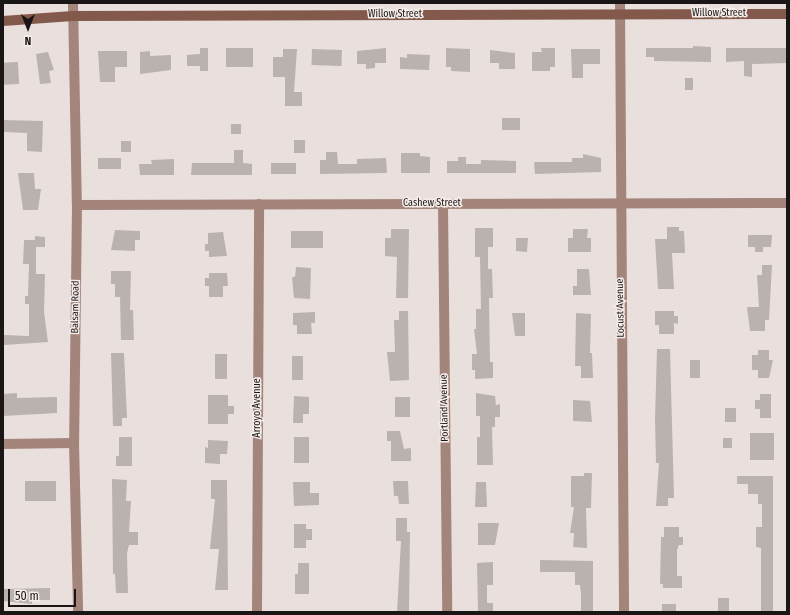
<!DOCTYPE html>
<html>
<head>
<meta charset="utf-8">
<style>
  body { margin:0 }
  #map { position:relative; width:790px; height:615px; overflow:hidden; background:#e9e0dd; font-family:"Fira Sans Condensed",sans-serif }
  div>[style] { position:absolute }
  .building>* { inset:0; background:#bab2af; transform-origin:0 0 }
  .street>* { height:10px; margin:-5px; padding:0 5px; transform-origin:5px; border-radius:5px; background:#a3857b }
  .secondary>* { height:10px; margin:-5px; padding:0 5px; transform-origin:5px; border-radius:5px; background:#83594b }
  span { translate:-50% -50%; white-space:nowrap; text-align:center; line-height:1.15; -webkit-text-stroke:3px #f6edea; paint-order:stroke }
  .street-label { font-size:10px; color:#191615 }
  .frame { position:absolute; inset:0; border:4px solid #191615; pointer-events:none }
  .north { position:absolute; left:8px; top:8px; width:40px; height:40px; -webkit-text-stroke:3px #f6edea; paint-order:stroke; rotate:180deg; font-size:11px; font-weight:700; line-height:16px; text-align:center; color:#191615 }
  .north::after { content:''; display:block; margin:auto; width:14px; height:18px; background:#191615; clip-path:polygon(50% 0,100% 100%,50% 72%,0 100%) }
  .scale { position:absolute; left:8px; top:589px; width:68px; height:18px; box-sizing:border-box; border:2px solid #191615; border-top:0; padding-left:5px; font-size:12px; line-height:14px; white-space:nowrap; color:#191615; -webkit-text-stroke:3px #f6edea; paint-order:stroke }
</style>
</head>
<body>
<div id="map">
  <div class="building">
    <div style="clip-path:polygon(693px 46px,711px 47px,711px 62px,654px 61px,654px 57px,646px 57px,646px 48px,693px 48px)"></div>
    <div style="clip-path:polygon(200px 48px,208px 48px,208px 71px,200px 71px,200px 66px,187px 66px,187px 55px,200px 54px)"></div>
    <div style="left:226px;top:48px;width:27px;height:19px"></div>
    <div style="clip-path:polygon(386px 48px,386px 63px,375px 63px,375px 68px,366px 69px,366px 64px,357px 64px,357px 51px)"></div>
    <div style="clip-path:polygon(446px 48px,470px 49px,470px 72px,451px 71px,451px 67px,446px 67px)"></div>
    <div style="clip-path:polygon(541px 48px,555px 48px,555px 67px,550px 67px,550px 71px,532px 71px,532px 52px,542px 52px)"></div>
    <div style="clip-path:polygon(726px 48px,787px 48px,787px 63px,752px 64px,752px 77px,744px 76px,744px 61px,726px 62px)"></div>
    <div style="clip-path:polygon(283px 49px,297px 49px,294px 92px,302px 92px,302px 106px,285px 106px,285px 77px,273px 77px,273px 57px,283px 57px)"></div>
    <div style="left:312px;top:49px;width:30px;height:16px;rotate:2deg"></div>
    <div style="clip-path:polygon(571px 49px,600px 49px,600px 64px,583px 64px,583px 78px,572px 78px)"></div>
    <div style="clip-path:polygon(490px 50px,515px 53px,515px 69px,499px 69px,499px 63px,490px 63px)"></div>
    <div style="clip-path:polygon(98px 51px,127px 51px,127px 67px,115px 67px,115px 82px,100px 82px)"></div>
    <div style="clip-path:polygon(150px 51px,150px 56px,171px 55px,171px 70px,140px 74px,140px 52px)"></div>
    <div style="clip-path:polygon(48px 52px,54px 70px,49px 71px,51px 83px,40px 84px,36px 54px)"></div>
    <div style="clip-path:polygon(407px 54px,430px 55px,429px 70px,400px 69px,400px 57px,407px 58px)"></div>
    <div style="left:18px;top:62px;width:22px;height:15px;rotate:87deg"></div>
    <div style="left:693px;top:78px;width:12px;height:8px;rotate:90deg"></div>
    <div style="left:502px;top:118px;width:18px;height:12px"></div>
    <div style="clip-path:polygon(3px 120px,43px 121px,42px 152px,27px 151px,27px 133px,3px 132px)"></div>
    <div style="left:231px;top:124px;width:10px;height:10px"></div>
    <div style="left:294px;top:140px;width:11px;height:13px"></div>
    <div style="left:121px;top:141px;width:10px;height:11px"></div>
    <div style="clip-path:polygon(234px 150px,243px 150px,243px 163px,252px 164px,252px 175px,191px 175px,192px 163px,234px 163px)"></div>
    <div style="clip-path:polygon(326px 152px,337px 152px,338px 164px,357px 164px,357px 159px,386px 158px,387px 173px,320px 174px,320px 160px,326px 160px)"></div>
    <div style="clip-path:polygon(401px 153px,420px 153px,420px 156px,430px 157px,430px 173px,401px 173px)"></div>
    <div style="clip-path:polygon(583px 154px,601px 158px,601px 172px,535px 174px,534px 162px,572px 162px,572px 158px,583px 158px)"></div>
    <div style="clip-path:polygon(458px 157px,466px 157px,466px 164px,481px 164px,481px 160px,516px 161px,516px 173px,447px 173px,447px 161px,458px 161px)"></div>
    <div style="left:98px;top:158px;width:23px;height:11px"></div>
    <div style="clip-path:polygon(174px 159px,174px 175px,140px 175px,139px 164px,152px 164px,151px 160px)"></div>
    <div style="left:271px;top:163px;width:25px;height:11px"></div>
    <div style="clip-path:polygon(18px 173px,34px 173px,35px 189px,41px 189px,38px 210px,23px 210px)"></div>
    <div style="clip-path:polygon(667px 227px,679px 227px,679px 231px,684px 231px,685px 253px,672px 253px,674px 289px,658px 289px,655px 239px,667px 239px)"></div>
    <div style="clip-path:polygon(475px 228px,493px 228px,493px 247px,488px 247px,488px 269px,492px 269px,493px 298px,489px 298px,490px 362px,493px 362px,493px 378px,475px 379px,475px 370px,472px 370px,472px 354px,477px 354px,474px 329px,476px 329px,476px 309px,481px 309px,480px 257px,475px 257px)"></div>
    <div style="clip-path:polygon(391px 229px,409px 229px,408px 298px,396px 298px,397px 257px,385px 256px,385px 238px,391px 238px)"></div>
    <div style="clip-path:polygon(573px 229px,588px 229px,587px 238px,591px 238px,591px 252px,568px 252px,568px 238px,573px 238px)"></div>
    <div style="clip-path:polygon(115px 230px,140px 231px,140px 240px,135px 240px,135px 251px,111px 250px)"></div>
    <div style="left:323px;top:231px;width:17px;height:32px;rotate:90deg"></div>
    <div style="clip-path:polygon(223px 232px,227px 256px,209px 257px,209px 251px,205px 251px,205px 244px,208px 244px,208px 233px)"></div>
    <div style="clip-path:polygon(748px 235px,772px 235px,771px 247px,763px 247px,763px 252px,755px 252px,755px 247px,748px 247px)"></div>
    <div style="clip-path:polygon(35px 236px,45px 237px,45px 247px,36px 247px,36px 274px,45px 274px,44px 312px,48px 342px,4px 345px,4px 335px,29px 336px,29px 304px,25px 304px,25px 296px,28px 296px,29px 264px,23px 264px,24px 240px,35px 240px)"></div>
    <div style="clip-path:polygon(516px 238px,528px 238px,527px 252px,516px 251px)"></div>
    <div style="clip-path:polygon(762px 265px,772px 265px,769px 320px,765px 320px,765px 331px,750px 331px,747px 307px,759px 307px,757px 275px,762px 275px)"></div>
    <div style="clip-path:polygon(296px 267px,311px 268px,310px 299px,294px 298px,292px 277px,295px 277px)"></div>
    <div style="clip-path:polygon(577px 269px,589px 269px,591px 295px,573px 295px,573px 286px,577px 286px)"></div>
    <div style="clip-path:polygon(111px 271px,131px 271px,130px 310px,133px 310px,134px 340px,121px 340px,120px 297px,115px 297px,115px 284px,111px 284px)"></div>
    <div style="clip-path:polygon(209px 273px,227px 273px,228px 286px,223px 286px,223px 297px,209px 297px,209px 286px,205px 286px,205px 278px,209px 278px)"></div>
    <div style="clip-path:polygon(399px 311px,408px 311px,409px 380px,390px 381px,387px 352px,395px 352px,394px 320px,399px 320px)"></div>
    <div style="clip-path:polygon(655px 311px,674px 311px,674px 316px,678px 316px,678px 324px,674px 323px,674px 334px,659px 334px,659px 325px,655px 325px)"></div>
    <div style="clip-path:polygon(315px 312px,315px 323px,311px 323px,312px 334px,297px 334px,297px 325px,293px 325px,293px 313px)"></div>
    <div style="clip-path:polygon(512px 313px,525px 313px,525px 336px,515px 336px)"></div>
    <div style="clip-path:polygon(576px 313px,591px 314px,590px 353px,592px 353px,593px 378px,581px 378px,581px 366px,575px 366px)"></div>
    <div style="clip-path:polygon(657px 349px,670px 349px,674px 498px,668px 498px,668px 506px,656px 506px,659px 463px,656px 463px,655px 420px)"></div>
    <div style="clip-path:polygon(758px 350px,769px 350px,769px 360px,773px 360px,769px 378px,758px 378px,758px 370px,752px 370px,752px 355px,758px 355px)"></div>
    <div style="clip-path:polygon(111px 353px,124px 353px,127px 418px,122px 418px,122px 426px,113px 426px)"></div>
    <div style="left:215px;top:354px;width:12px;height:25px"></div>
    <div style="left:292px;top:356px;width:11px;height:24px"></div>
    <div style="left:690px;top:360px;width:10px;height:18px"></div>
    <div style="clip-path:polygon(17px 393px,17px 398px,57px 397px,57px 413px,3px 416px,3px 394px)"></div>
    <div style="clip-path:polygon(476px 393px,495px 396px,496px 405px,500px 404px,500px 417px,495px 417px,495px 427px,492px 427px,493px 465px,477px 465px,477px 437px,480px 437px,480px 416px,476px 416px)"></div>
    <div style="clip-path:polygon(760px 394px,771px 394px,771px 418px,760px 418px,760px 409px,755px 409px,755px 400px,760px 400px)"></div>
    <div style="clip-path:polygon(208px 395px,228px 395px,228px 406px,234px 406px,234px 414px,228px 414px,228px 424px,208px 424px)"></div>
    <div style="clip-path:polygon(294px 396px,309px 397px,309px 414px,303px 414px,303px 423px,293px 423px)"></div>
    <div style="left:395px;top:397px;width:15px;height:20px"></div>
    <div style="clip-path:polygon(573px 400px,590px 401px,592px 422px,573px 421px)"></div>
    <div style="left:725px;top:408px;width:11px;height:14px"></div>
    <div style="clip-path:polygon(387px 431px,400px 431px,404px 449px,411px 448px,411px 461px,391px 461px,391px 441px,387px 441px)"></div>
    <div style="left:750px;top:433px;width:24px;height:27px"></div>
    <div style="clip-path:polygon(119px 437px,132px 437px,132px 466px,116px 466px,116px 456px,119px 456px)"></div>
    <div style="left:294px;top:437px;width:15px;height:26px"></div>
    <div style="left:723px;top:438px;width:9px;height:10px"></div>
    <div style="clip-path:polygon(208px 440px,228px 441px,227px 454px,220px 454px,220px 464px,205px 463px,205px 447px,208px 448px)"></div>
    <div style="clip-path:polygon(584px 473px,592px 473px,591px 508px,586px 508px,587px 548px,573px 547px,574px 533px,570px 533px,574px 507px,571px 507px,571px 476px,584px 476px)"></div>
    <div style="clip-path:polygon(737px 476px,773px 476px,773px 612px,761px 612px,761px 548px,756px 547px,756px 527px,762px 527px,762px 504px,758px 504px,758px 494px,748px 494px,748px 484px,737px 484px)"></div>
    <div style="clip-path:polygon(112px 479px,127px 480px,126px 501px,131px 501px,129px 532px,138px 532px,138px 545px,129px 545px,127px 553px,128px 593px,116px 593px,115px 574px,113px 574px)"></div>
    <div style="clip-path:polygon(211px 480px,227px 480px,228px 590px,215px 590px,219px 549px,210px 549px,215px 499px,211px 499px)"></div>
    <div style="left:25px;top:481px;width:31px;height:20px"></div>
    <div style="clip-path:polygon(393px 481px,408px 481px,409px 504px,399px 504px,398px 496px,394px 496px)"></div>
    <div style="clip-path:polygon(293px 482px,310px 482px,310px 493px,319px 493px,319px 505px,294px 506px)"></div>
    <div style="clip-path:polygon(476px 482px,486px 482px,487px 507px,475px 507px)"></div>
    <div style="clip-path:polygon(396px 518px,407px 518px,407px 532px,410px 532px,409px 612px,397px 612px,401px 541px,396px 541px)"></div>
    <div style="clip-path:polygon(478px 523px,499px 523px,495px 545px,478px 545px)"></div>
    <div style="clip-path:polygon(294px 524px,306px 524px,306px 529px,312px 529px,312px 540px,306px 540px,306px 548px,294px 548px)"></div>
    <div style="clip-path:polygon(664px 527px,679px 527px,679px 537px,683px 537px,683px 545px,679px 545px,677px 550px,677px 576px,682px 576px,682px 588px,663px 588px,663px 584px,660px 584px,661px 537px,664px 537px)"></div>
    <div style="clip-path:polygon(540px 560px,593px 561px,593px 612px,581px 612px,581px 594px,580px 585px,575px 585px,575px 572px,540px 572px)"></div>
    <div style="clip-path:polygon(493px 562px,493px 585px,487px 585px,487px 603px,493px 603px,493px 612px,478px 612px,477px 563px)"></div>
    <div style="clip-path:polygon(298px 563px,309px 563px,309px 594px,295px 594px,295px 574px,298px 574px)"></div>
    <div style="clip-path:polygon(50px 588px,50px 600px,32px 600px,32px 604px,3px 601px,3px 589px)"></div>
    <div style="left:718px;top:598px;width:11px;height:14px"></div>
    <div style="left:662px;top:604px;width:14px;height:8px"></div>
  </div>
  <div class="street">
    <div style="left:73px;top:3px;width:202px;rotate:88.9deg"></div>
    <div style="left:77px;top:205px;width:238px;rotate:90.7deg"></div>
    <div style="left:74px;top:443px;width:169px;rotate:88.6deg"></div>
    <div style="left:620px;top:3px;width:609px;rotate:89.62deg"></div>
    <div style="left:443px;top:204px;width:408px;rotate:89.4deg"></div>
    <div style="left:77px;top:205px;width:710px;rotate:-0.16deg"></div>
    <div style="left:3px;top:444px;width:71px;rotate:-0.8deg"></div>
    <div style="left:257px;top:612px;width:408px;rotate:-89.7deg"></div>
  </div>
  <div class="secondary">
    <div style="left:3px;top:21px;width:70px;rotate:-4.1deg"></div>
    <div style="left:73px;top:16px;width:714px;rotate:-0.16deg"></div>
  </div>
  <div class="street-label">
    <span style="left:719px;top:14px">Willow Street</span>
    <span style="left:395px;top:15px">Willow Street</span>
    <span style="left:432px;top:204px">Cashew Street</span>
    <span style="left:76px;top:307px;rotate:-89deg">Balsam Road</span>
    <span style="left:621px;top:308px;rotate:-91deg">Locust Avenue</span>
    <span style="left:258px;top:408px;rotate:-90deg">Arroyo Avenue</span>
    <span style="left:445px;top:408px;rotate:-91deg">Portland Avenue</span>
  </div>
  <div class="frame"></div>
  <div class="north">N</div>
  <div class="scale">50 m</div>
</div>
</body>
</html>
